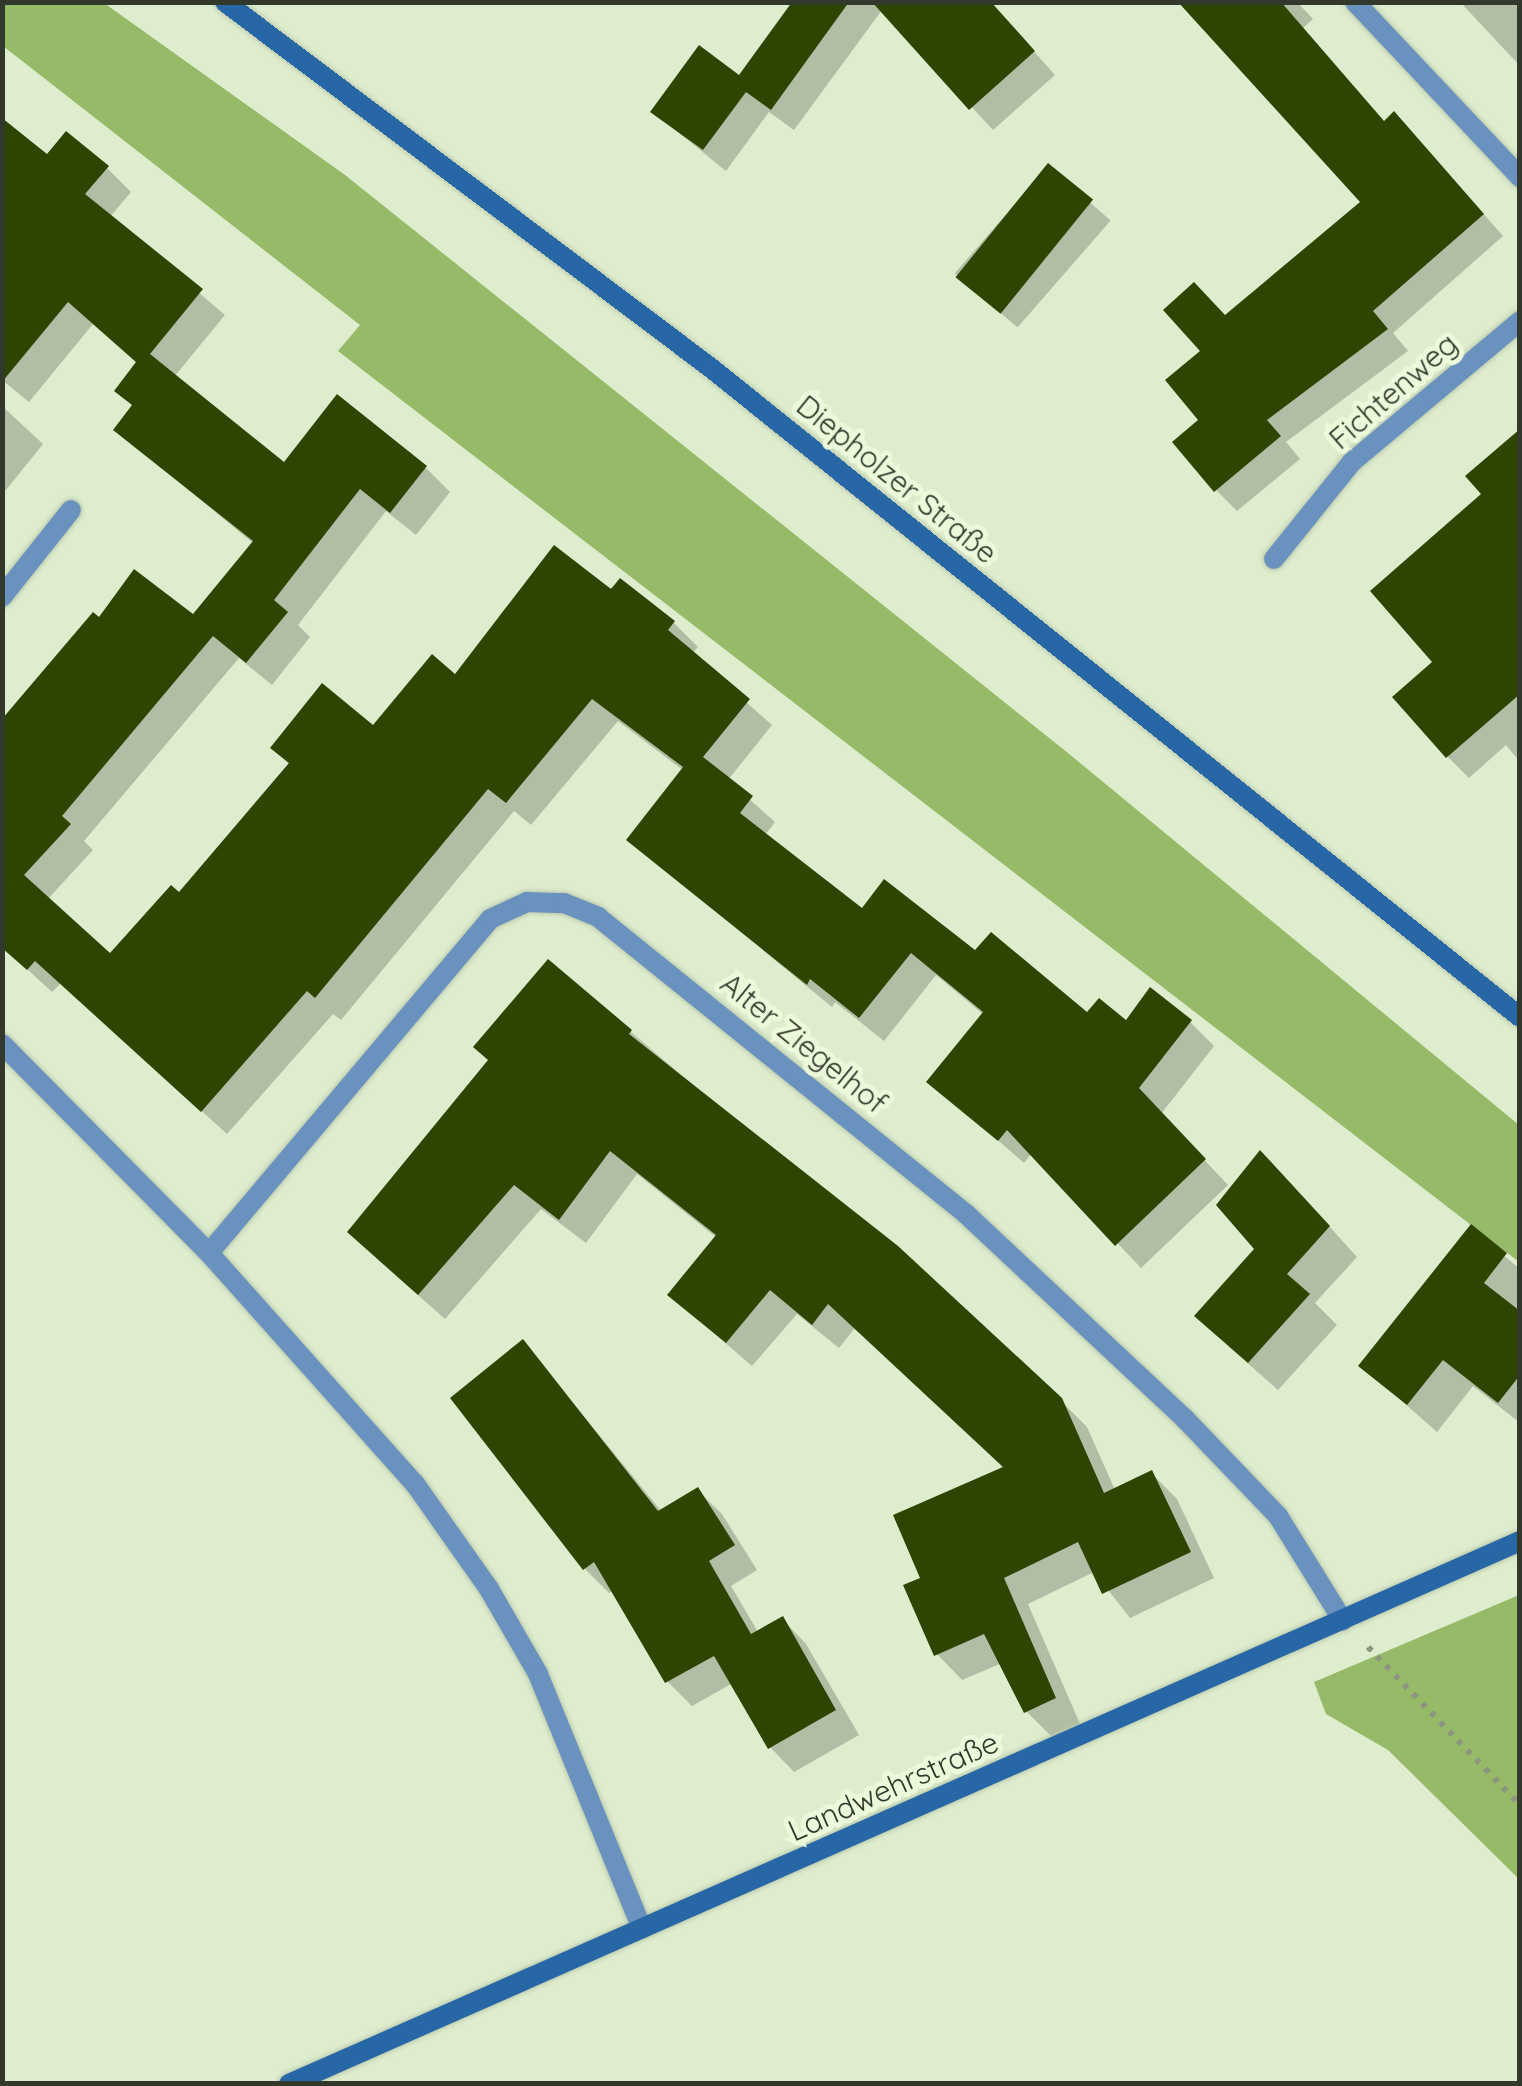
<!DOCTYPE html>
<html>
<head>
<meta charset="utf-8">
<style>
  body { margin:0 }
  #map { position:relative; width:1522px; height:2086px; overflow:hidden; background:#deedce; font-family:Quicksand,sans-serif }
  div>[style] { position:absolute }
  .forest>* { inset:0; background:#96ba68 }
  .shadow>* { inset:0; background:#0003; transform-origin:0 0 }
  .building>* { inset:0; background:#2e4501; transform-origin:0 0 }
  .path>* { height:6px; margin-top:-3px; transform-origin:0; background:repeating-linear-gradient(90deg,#8b957f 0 5px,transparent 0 13px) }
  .roads { filter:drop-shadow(0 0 2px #bcc9ae) drop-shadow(0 0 2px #bcc9ae) }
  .street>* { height:20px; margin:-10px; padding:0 10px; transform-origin:10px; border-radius:10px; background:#6a92be }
  .secondary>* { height:20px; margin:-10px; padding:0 10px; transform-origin:10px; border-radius:10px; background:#2767a6 }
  span { translate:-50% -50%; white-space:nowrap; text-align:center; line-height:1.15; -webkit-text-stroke:10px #ecfadb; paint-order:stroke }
  .street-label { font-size:30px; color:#33382c }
  .frame { position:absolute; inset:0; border:5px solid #33382c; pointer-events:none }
</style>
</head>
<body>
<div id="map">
  <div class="forest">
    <div style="clip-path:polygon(2px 3px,104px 3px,345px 175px,1068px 753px,1519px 1125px,1519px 1262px,338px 351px,360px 325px,3px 46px)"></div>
    <div style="clip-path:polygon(1519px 1595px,1519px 1879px,1388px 1750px,1326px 1714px,1314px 1682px)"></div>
  </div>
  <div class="shadow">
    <div style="clip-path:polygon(795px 2px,990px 2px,1055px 75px,993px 130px,882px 10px,794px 130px,769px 112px,726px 171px,653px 112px,740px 78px)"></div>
    <div style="clip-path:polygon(1181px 2px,1297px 2px,1313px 19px,1303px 28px,1385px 123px,1415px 136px,1503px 236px,1393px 333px,1408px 351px,1286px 442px,1300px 459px,1237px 511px,1216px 490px,1202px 421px,1203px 351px,1226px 318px,1363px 203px)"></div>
    <div style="clip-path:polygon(1520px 2px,1520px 66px,1461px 3px)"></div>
    <div style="clip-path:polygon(47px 157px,107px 168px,131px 192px,110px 217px,225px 315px,174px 377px,284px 465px,426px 468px,450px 492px,416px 535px,386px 511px,298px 625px,310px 637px,272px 685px,239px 658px,84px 841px,93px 850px,47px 900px,110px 957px,180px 896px,290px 765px,273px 748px,374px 728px,621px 582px,674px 623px,698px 647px,692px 654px,772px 725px,728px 780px,775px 822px,765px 835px,862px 911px,976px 954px,1088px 1016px,1126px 1023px,1190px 1022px,1214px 1046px,1161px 1114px,1228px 1185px,1141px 1268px,1032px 1153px,1024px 1163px,930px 1081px,984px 1015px,936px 975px,884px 1041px,835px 1002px,832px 1007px,629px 840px,684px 771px,618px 721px,531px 825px,514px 811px,341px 1020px,333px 1014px,227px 1134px,61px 983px,52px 992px,2px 946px,100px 620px,194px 617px,254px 544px,116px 430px,134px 407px,117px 390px,138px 364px,93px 324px,29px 402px,2px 380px)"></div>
    <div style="left:1048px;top:166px;width:83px;height:142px;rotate:41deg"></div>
    <div style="clip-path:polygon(2px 406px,43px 444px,2px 495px)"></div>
    <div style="clip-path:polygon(1520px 435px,1520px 762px,1506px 745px,1469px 778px,1447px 756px,1436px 662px,1485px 495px)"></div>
    <div style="clip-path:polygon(631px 1032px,1060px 1400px,1087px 1427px,1115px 1490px,1151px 1473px,1177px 1499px,1214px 1578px,1130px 1618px,1094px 1572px,1028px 1604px,1080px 1724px,1052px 1737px,1026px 1711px,1002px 1663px,962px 1680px,937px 1654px,923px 1579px,1006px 1468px,855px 1328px,839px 1348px,797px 1314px,752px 1366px,670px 1295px,717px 1238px,637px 1174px,586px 1243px,541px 1209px,445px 1319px,376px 1258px)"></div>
    <div style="clip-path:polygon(1289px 1182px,1357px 1257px,1315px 1303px,1337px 1325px,1278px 1390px,1226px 1344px)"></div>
    <div style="clip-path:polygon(1471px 1228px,1520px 1269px,1520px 1423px,1473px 1386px,1437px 1432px,1362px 1366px)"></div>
    <div style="clip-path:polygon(523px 1342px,662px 1512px,697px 1490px,722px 1514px,757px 1570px,731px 1586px,758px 1632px,782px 1619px,806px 1644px,859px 1735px,794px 1772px,770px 1747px,733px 1683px,692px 1706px,667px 1681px,614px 1590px,609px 1593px,585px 1569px,453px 1398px)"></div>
  </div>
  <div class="building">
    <div style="clip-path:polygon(792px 2px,849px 2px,771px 110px,746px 92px,703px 150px,650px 112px,699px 45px,739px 75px)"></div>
    <div style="clip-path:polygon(872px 2px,991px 2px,1035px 51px,969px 110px)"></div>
    <div style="clip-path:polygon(1178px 2px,1281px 2px,1384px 121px,1394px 111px,1484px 214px,1373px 311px,1388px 329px,1267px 420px,1281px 436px,1214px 492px,1172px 442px,1198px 420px,1165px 380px,1200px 351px,1163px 310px,1194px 282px,1225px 315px,1360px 202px)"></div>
    <div style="clip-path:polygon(2px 118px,47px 154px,66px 131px,109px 166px,85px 194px,203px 289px,150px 354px,284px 462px,337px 394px,427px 466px,390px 513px,360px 489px,274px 600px,288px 612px,246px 663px,213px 636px,62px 816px,71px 824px,24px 875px,110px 953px,171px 885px,179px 892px,289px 763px,270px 748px,322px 683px,373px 725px,432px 654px,455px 674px,554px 545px,611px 589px,620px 578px,675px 621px,668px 630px,750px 699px,703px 757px,753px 796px,740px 813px,862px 908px,884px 879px,975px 950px,991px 932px,1087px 1012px,1099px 998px,1126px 1020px,1150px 987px,1192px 1020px,1139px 1088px,1206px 1159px,1115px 1246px,1007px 1130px,998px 1141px,926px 1082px,983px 1012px,911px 953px,859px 1018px,810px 979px,807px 985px,626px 840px,683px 767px,592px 699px,506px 803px,488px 789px,315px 998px,307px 991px,201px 1112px,35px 961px,27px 970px,2px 948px,2px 719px,93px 612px,99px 617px,134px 569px,193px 614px,253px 541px,113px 430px,132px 405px,114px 391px,136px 362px,68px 302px,2px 382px)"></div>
    <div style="left:1048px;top:163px;width:58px;height:147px;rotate:39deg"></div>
    <div style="clip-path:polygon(1520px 429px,1520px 694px,1446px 758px,1392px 697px,1432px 662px,1370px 591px,1481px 494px,1465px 476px)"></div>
    <div style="clip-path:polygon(548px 959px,632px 1030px,629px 1034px,898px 1246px,1062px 1398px,1104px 1493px,1152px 1470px,1191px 1552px,1102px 1594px,1078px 1542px,1004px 1578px,1056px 1698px,1024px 1713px,984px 1634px,934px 1656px,903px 1585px,920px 1578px,893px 1515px,1003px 1467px,828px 1304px,812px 1325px,770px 1290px,726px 1343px,667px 1295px,716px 1235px,610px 1151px,559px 1220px,514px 1185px,418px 1295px,347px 1232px,488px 1060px,473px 1047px)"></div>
    <div style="clip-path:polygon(1260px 1150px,1330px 1226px,1287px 1274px,1310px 1294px,1248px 1363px,1194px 1316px,1254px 1249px,1216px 1205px)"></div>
    <div style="clip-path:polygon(1471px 1224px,1507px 1253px,1484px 1283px,1520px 1311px,1520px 1375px,1498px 1403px,1443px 1360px,1407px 1405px,1358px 1366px)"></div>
    <div style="clip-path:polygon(523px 1339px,658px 1511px,698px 1487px,735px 1545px,709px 1561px,751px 1634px,783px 1616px,836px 1710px,768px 1749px,714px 1656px,665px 1683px,594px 1562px,583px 1570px,450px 1398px)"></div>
  </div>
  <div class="path">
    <div style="left:1368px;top:1647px;width:219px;rotate:46.1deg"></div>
  </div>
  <div class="roads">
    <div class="street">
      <div style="left:1355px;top:2px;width:241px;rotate:46.7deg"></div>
      <div style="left:1274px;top:559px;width:124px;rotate:-51.2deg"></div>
      <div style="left:1352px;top:462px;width:219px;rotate:-40deg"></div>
      <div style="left:2px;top:597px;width:111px;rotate:-51.6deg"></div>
      <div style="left:2px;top:1044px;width:294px;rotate:45.3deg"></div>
      <div style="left:209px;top:1253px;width:436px;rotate:-49.9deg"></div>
      <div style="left:490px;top:919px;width:41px;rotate:-24.7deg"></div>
      <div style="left:527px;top:902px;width:37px;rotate:2deg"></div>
      <div style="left:564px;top:903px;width:37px;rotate:22deg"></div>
      <div style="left:598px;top:917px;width:473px;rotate:38.9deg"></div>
      <div style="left:966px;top:1214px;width:300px;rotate:43.1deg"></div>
      <div style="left:1185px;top:1419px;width:134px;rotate:46.2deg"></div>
      <div style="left:1278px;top:1516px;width:123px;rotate:58.2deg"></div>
      <div style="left:209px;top:1253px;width:310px;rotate:48.3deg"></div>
      <div style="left:415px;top:1484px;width:128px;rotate:54.8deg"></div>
      <div style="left:489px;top:1589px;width:98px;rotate:60deg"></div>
      <div style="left:538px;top:1674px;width:275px;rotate:67.8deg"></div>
    </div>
    <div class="secondary">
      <div style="left:225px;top:2px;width:608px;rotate:36.98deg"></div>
      <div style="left:711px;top:368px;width:1037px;rotate:38.74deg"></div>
      <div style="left:289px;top:2084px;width:1345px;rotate:-23.8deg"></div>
    </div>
  </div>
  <div class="street-label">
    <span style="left:1393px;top:391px;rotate:-41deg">Fichtenweg</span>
    <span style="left:897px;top:479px;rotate:39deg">Diepholzer Straße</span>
    <span style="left:804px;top:1043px;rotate:39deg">Alter Ziegelhof</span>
    <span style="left:893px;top:1786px;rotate:-24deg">Landwehrstraße</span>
  </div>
  <div class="frame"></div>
</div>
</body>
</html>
